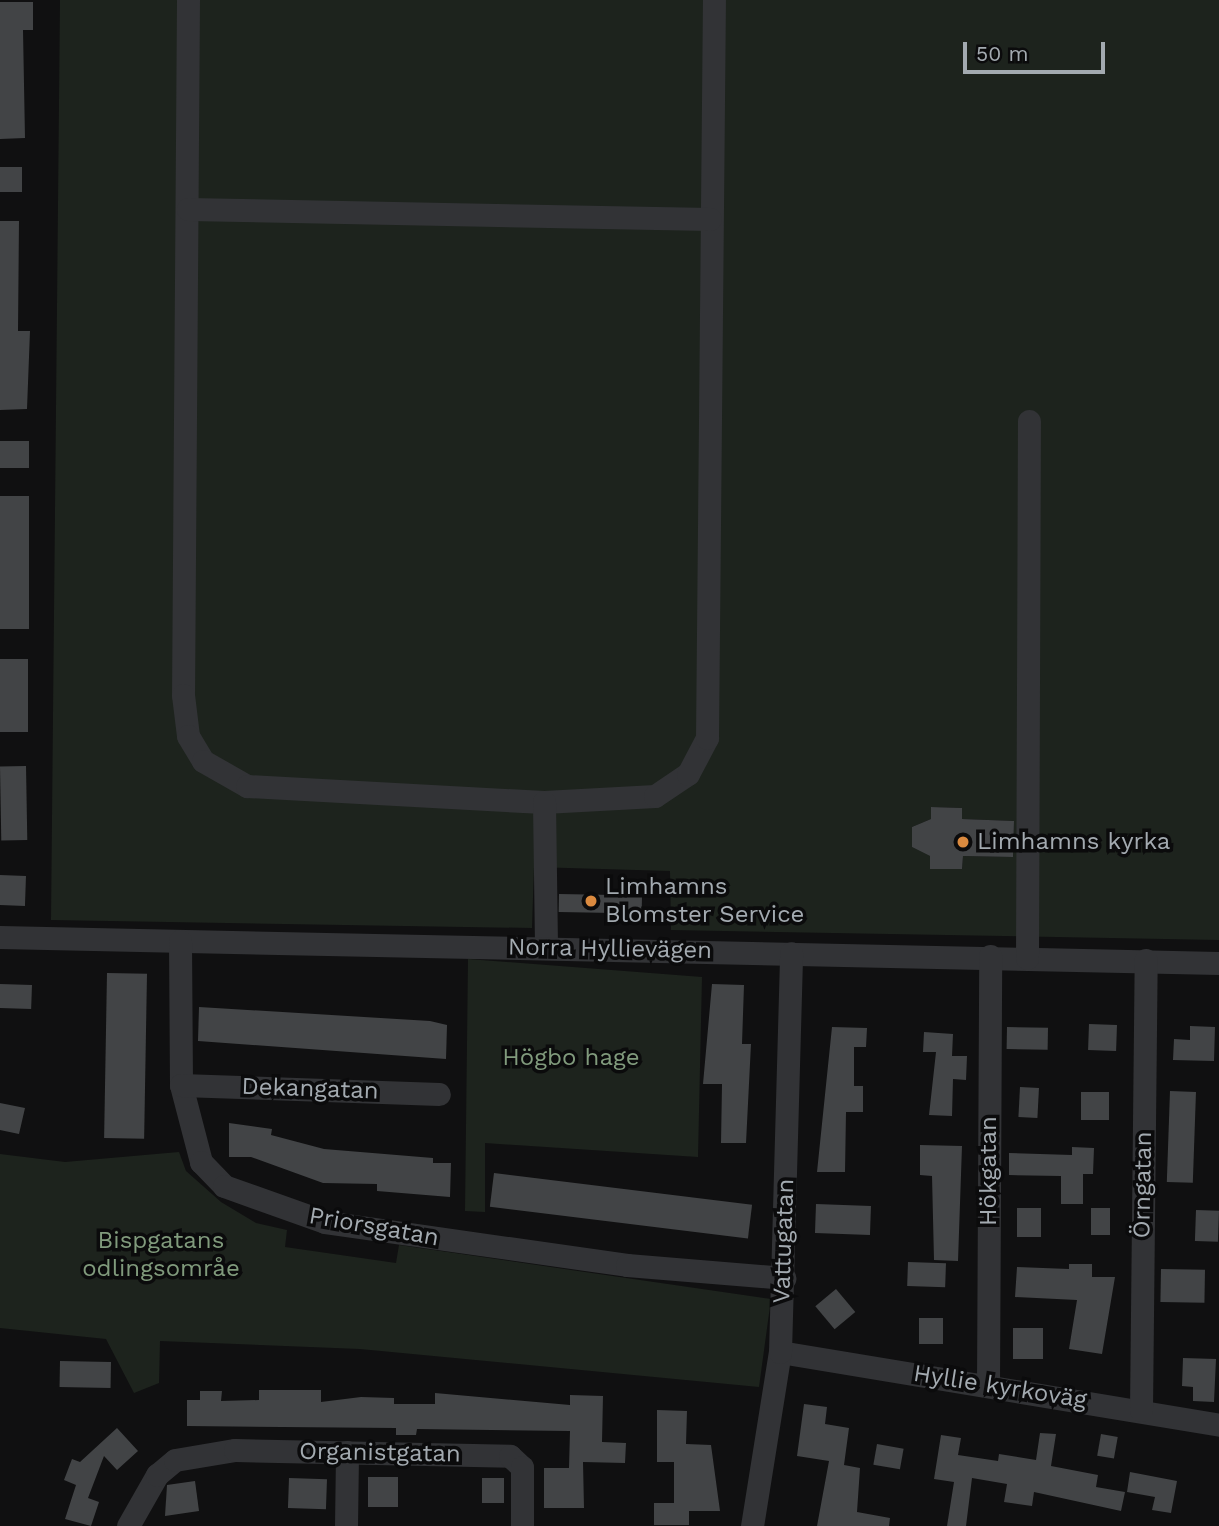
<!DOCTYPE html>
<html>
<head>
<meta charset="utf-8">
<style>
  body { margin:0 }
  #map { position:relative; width:1219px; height:1526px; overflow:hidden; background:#101011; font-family:"Work Sans",sans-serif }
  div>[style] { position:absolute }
  .green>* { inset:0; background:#1d231d }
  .building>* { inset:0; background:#424446; transform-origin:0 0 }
  .minor>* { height:23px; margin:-11.5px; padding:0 11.5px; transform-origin:11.5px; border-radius:11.5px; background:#323336 }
  .dots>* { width:19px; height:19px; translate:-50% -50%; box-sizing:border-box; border:4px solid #0b0b0c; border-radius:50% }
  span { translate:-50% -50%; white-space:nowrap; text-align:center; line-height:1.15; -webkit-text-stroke:7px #0b0b0c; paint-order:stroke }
  .poi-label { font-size:24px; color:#a3aab0 }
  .left { translate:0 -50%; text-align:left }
  .street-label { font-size:24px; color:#a3aab0 }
  .park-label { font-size:24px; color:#809a7c }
  .scale { position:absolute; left:963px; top:42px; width:142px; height:32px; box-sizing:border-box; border:4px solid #a3aab0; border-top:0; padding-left:9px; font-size:21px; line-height:24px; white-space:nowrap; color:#a3aab0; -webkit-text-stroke:5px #0b0b0c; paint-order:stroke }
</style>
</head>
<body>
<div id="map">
  <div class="green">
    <div style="clip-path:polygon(evenodd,60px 0,1219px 0,1219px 940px,671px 930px,670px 871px,534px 867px,532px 928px,51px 920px,60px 0,931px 807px,962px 808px,962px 819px,1014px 821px,1013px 857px,963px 856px,962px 869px,930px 869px,930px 856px,912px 847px,912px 827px,931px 819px,931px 807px)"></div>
    <div style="clip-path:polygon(468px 959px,702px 977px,698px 1157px,485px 1143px,485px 1212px,465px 1211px)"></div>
    <div style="clip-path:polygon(179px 1152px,186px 1171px,221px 1202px,256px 1223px,287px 1230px,285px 1247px,396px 1263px,399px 1245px,771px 1299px,759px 1387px,360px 1349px,160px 1341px,159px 1383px,134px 1393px,106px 1339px,0 1328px,0 1154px,65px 1162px)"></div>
  </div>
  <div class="building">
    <div style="clip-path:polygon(0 2px,33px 2px,33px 30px,23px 30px,25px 138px,0 139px)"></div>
    <div style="left:22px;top:167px;width:25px;height:22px;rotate:90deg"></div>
    <div style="clip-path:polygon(0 221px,19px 221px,18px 331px,30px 331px,27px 409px,0 410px)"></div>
    <div style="left:0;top:441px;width:29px;height:27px"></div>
    <div style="left:29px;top:496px;width:133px;height:29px;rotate:90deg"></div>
    <div style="left:28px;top:659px;width:73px;height:28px;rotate:90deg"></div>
    <div style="left:26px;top:766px;width:74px;height:26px;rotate:89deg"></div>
    <div style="clip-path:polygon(931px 807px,962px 808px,962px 819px,1014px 821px,1013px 857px,963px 856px,962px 869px,930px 869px,930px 856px,912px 847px,912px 827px,931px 819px)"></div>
    <div style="left:0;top:875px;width:26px;height:30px;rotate:2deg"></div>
    <div style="left:559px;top:894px;width:83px;height:18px;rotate:1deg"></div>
    <div style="left:107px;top:973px;width:40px;height:165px;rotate:1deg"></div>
    <div style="left:0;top:984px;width:32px;height:24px;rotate:2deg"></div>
    <div style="clip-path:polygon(712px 984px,744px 985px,742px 1044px,751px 1044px,746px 1143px,721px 1143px,722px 1084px,703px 1084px)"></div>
    <div style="clip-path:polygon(199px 1007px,430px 1021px,447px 1025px,446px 1059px,198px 1041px)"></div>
    <div style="left:1089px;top:1024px;width:28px;height:26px;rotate:2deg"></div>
    <div style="clip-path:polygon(1190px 1026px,1215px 1027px,1214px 1061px,1173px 1060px,1174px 1039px,1190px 1040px)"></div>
    <div style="clip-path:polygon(832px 1027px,867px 1028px,866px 1047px,854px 1047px,854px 1086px,863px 1086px,863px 1112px,846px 1112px,845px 1172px,817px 1172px)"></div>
    <div style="left:1007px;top:1027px;width:41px;height:22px;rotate:1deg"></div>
    <div style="clip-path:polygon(924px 1032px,953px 1034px,952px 1056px,967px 1056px,966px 1080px,953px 1079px,952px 1116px,929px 1115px,936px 1052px,923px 1052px)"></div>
    <div style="left:1020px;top:1087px;width:19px;height:30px;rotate:3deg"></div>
    <div style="left:1170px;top:1091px;width:26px;height:91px;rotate:2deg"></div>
    <div style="left:1081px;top:1092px;width:28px;height:28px"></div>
    <div style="clip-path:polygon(0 1103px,25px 1108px,19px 1134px,0 1130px)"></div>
    <div style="clip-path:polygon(229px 1123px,272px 1129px,271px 1135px,324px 1149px,433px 1158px,433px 1163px,451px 1163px,450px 1197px,377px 1191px,377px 1184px,323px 1183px,251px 1157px,229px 1157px)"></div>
    <div style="clip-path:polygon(920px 1145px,962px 1146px,958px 1261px,934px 1260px,932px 1176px,920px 1175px)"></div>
    <div style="clip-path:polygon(1072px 1147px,1094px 1148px,1093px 1174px,1083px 1174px,1083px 1204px,1061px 1204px,1061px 1176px,1009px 1175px,1009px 1153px,1072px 1155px)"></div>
    <div style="left:494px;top:1173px;width:260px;height:34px;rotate:7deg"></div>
    <div style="left:816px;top:1204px;width:55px;height:29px;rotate:2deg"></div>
    <div style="left:1017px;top:1208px;width:24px;height:29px"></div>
    <div style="left:1091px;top:1208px;width:19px;height:27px"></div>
    <div style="left:1196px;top:1210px;width:23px;height:31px;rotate:2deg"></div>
    <div style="left:908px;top:1262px;width:38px;height:24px;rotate:2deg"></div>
    <div style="clip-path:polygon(1069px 1264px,1092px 1264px,1092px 1277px,1115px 1277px,1102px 1354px,1069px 1349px,1077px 1300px,1015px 1297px,1017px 1267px,1069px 1269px)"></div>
    <div style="left:1161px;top:1269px;width:44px;height:33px;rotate:1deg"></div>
    <div style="left:836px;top:1289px;width:30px;height:27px;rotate:50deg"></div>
    <div style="left:919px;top:1318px;width:24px;height:26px"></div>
    <div style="left:1043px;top:1328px;width:31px;height:30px;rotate:90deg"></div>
    <div style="clip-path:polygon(1183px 1358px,1216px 1359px,1214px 1402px,1193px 1401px,1193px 1387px,1182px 1386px)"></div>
    <div style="left:60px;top:1361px;width:51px;height:26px;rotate:1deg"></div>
    <div style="clip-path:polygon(259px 1390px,321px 1390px,321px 1402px,361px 1397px,394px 1398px,394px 1404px,435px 1404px,435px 1393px,570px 1405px,570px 1395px,603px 1396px,602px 1442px,626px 1443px,625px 1463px,583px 1462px,584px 1508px,544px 1508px,544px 1468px,569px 1468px,570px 1431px,417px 1429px,416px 1435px,396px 1435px,396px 1428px,187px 1426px,187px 1400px,200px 1400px,200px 1391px,222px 1391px,221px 1401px,259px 1400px)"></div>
    <div style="clip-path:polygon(804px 1404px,827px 1407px,825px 1424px,849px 1428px,844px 1465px,860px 1468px,857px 1512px,890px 1518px,889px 1526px,817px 1526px,829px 1461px,797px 1456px)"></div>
    <div style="clip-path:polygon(657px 1410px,687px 1411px,686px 1444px,711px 1445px,720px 1511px,689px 1511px,689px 1525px,654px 1525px,654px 1503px,674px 1503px,674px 1462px,657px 1462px)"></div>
    <div style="clip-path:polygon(117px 1428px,138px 1451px,117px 1470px,104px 1456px,88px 1498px,99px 1502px,91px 1526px,65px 1519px,76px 1485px,64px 1480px,72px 1459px,80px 1462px)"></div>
    <div style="clip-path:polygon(1040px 1433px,1056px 1434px,1051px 1466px,1098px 1475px,1096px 1487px,1125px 1492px,1121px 1511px,1034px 1492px,1032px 1506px,1004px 1502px,1007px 1484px,972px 1478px,966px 1526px,947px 1526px,954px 1482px,934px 1479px,941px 1435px,961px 1438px,958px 1455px,998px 1461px,999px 1454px,1036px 1460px)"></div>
    <div style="left:1101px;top:1434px;width:17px;height:22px;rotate:10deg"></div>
    <div style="left:877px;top:1444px;width:27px;height:21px;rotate:10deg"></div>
    <div style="clip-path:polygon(1130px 1472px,1177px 1481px,1171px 1513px,1152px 1510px,1155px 1497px,1127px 1492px)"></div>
    <div style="left:368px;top:1477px;width:30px;height:30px"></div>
    <div style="left:289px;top:1478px;width:38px;height:30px;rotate:2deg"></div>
    <div style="left:482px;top:1478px;width:22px;height:25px"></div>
    <div style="clip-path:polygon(195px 1481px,199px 1511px,165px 1516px,167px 1485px)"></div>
  </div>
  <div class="minor">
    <div style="left:188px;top:0;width:695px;rotate:90.41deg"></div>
    <div style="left:183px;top:695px;width:41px;rotate:83deg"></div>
    <div style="left:188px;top:736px;width:29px;rotate:59deg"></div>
    <div style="left:203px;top:761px;width:51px;rotate:29.6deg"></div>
    <div style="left:247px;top:786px;width:297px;rotate:3.1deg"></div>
    <div style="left:544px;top:802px;width:111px;rotate:-3.1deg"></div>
    <div style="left:655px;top:796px;width:40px;rotate:-34deg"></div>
    <div style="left:688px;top:774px;width:41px;rotate:-62.2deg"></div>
    <div style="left:707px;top:738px;width:738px;rotate:-89.46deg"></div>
    <div style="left:188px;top:209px;width:522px;rotate:1.1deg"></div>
    <div style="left:544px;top:802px;width:146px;rotate:89.2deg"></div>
    <div style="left:0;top:937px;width:1219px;rotate:1.22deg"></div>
    <div style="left:180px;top:941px;width:144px;rotate:89.6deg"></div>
    <div style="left:181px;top:1085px;width:80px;rotate:75.4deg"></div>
    <div style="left:201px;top:1162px;width:33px;rotate:46deg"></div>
    <div style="left:224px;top:1186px;width:107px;rotate:19.6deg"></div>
    <div style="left:325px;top:1222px;width:305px;rotate:8.1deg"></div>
    <div style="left:627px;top:1265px;width:158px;rotate:4.7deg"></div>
    <div style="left:1027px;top:958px;width:537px;rotate:-89.79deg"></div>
    <div style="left:181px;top:1085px;width:258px;rotate:2deg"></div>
    <div style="left:780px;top:1352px;width:445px;rotate:9.4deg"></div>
    <div style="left:988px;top:1385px;width:429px;rotate:-89.7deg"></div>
    <div style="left:1141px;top:1410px;width:450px;rotate:-89.4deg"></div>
    <div style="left:128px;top:1526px;width:59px;rotate:-60.4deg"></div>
    <div style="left:157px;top:1475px;width:23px;rotate:-40deg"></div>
    <div style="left:175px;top:1460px;width:61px;rotate:-9.5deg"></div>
    <div style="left:235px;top:1450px;width:275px;rotate:1.2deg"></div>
    <div style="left:510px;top:1456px;width:16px;rotate:43deg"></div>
    <div style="left:522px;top:1467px;width:59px;rotate:90deg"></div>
    <div style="left:346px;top:1526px;width:74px;rotate:-89.2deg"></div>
    <div style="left:752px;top:1526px;width:176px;rotate:-80.9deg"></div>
    <div style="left:780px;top:1352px;width:399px;rotate:-88.4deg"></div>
  </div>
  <div class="dots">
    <div style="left:963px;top:842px;background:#db8a3f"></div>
    <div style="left:591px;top:901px;background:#db8a3f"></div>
  </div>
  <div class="poi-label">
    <span class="left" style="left:977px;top:842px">Limhamns kyrka</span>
    <span class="left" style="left:605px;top:901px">Limhamns<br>Blomster Service</span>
  </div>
  <div class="street-label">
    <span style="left:610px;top:949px;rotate:1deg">Norra Hyllievägen</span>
    <span style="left:310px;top:1089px;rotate:2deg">Dekangatan</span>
    <span style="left:989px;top:1171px;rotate:-90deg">Hökgatan</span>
    <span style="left:1143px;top:1185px;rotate:-89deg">Örngatan</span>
    <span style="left:374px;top:1227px;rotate:10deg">Priorsgatan</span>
    <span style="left:784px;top:1241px;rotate:-88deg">Vattugatan</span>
    <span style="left:1000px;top:1387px;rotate:9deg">Hyllie kyrkoväg</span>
    <span style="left:380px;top:1453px;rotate:1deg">Organistgatan</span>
  </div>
  <div class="park-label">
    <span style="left:571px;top:1058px">Högbo hage</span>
    <span style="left:161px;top:1255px">Bispgatans<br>odlingsområe</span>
  </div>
  <div class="scale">50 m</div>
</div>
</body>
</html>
